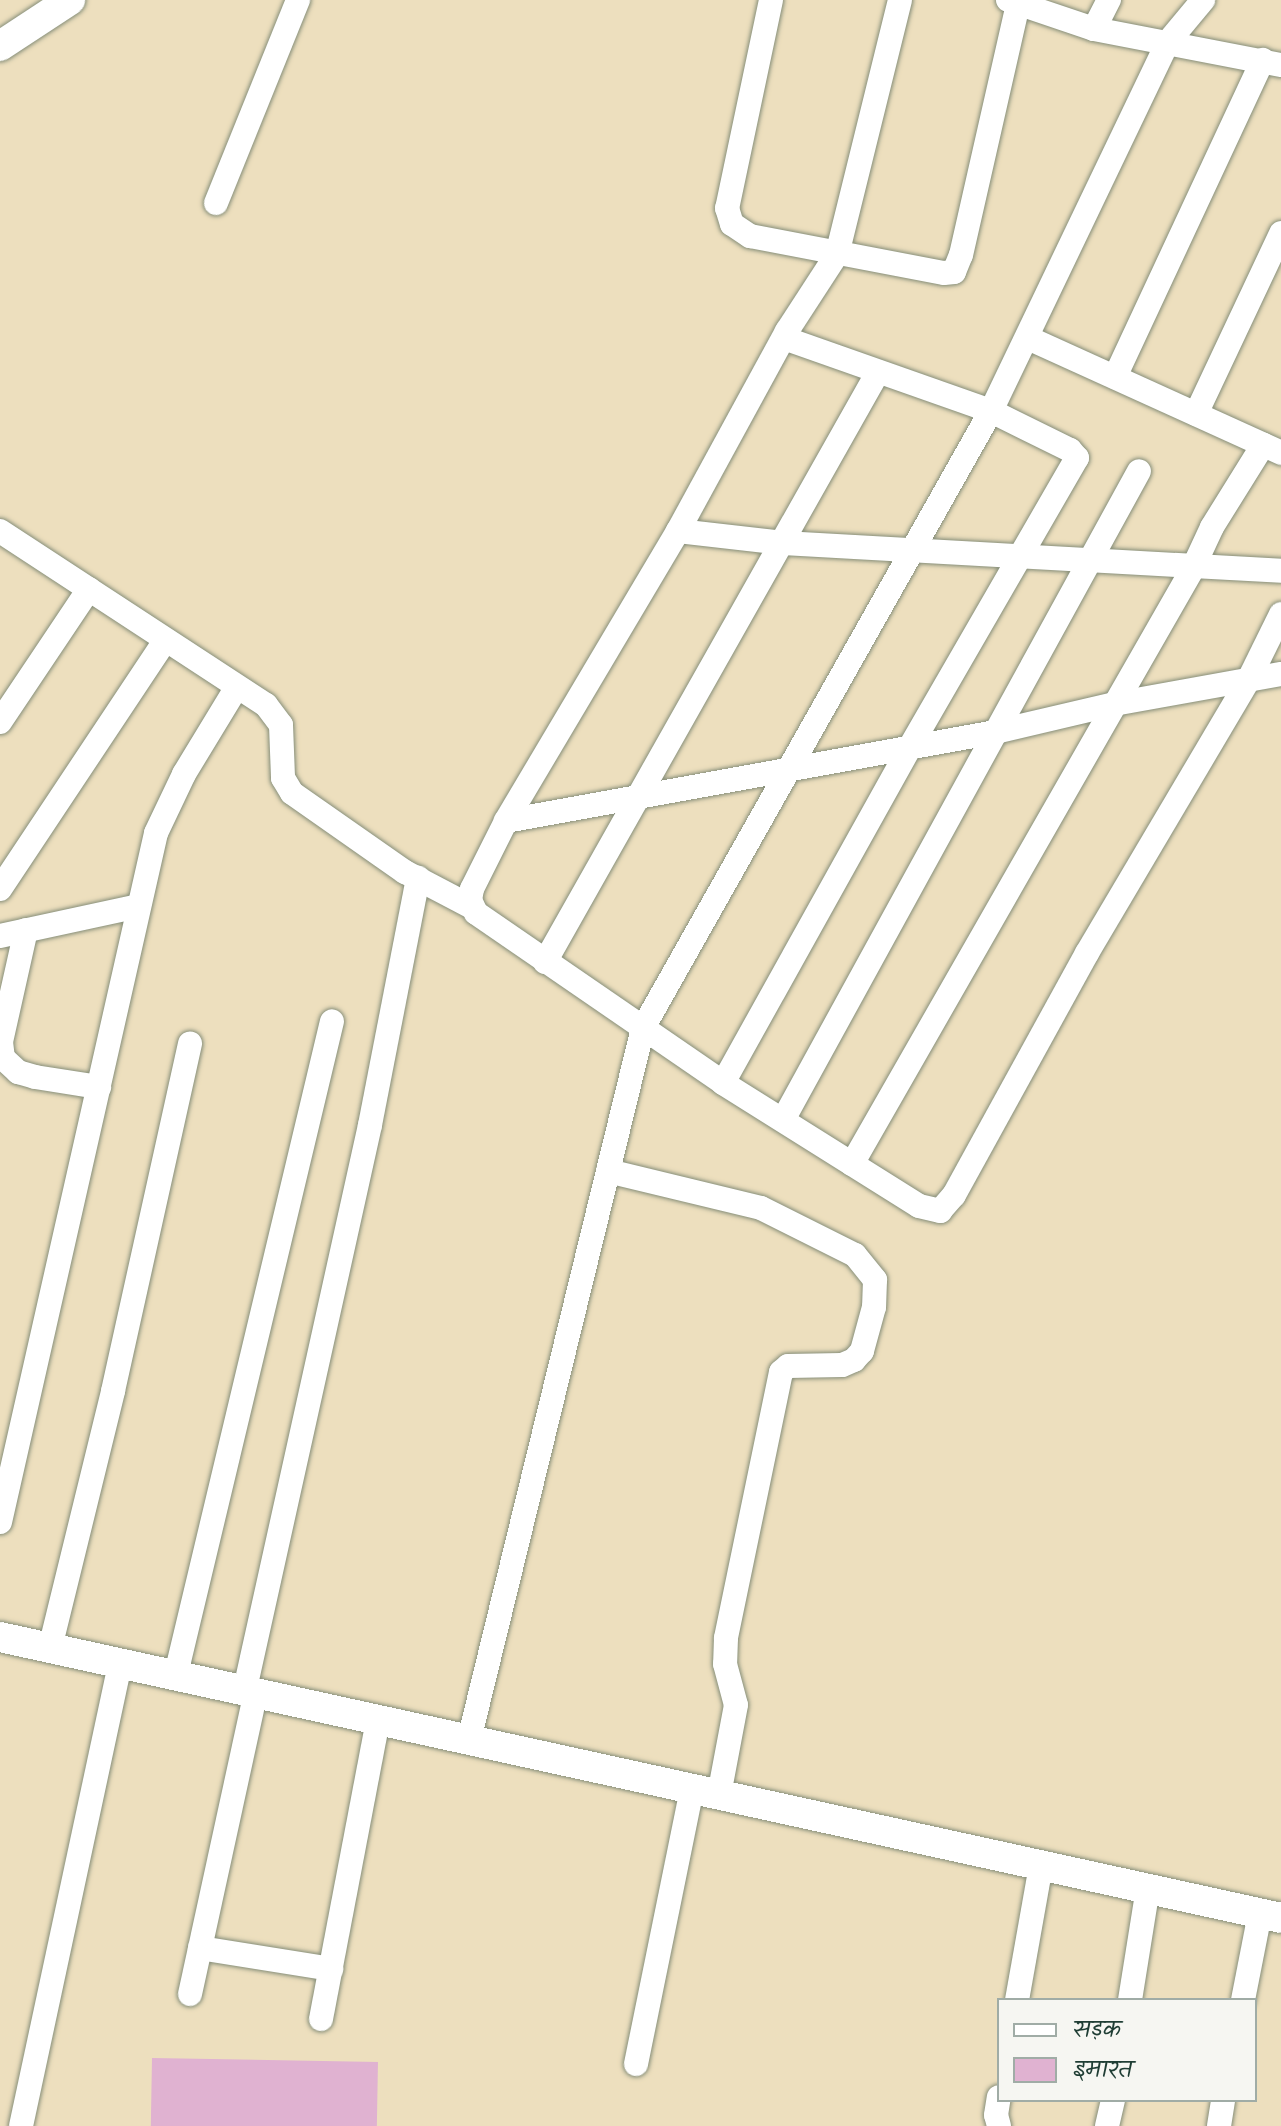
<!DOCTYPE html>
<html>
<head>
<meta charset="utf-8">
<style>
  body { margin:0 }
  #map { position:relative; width:1281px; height:2126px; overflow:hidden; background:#eddfbe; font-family:Kalam,"Playpen Sans Deva",sans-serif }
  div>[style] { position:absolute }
  .building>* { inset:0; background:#e0b2d1; transform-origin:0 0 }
  .roads { filter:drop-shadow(0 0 2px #868e79) drop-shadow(0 0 2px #868e79) }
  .minor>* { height:24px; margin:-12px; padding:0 12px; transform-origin:12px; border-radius:12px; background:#fff }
  .major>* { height:30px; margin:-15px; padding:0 15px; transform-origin:15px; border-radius:15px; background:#fff }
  span { translate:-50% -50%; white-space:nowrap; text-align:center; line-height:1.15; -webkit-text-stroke:7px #f6f6f2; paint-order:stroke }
  .legend { position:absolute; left:997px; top:1998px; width:260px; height:104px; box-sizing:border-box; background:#f6f6f2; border:2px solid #a0aca6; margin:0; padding:10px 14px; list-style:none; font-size:24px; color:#1f3d34 }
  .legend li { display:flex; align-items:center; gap:16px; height:40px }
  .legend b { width:40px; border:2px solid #a0aca6 }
</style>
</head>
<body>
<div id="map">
  <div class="building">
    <div style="left:152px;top:2058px;width:226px;height:68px;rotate:1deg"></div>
  </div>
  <div class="roads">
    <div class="minor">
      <div style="left:771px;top:0;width:213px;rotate:101.9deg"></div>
      <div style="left:727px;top:208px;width:17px;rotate:73deg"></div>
      <div style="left:732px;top:224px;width:22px;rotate:34deg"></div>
      <div style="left:750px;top:236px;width:197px;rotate:10.8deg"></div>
      <div style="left:944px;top:273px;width:10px;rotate:-6deg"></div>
      <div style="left:954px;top:272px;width:18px;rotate:-68deg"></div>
      <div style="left:961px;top:255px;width:262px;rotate:-77.2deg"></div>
      <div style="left:900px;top:0;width:262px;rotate:103.9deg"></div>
      <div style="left:837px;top:254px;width:92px;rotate:123deg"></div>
      <div style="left:787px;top:331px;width:228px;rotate:118.6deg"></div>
      <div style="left:678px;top:531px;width:337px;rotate:120.7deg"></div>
      <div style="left:506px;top:821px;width:76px;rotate:116.6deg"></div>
      <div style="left:472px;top:889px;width:11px;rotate:100deg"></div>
      <div style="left:470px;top:900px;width:14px;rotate:65deg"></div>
      <div style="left:476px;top:913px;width:300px;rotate:34.5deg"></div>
      <div style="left:723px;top:1083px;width:231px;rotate:32.1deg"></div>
      <div style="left:919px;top:1206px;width:22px;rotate:13deg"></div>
      <div style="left:940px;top:1211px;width:21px;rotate:-49deg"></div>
      <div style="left:954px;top:1195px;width:276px;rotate:-61.2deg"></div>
      <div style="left:1087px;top:953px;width:321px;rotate:-59.4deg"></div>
      <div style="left:1250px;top:677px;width:70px;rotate:-63.8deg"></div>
      <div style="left:1008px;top:0;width:91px;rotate:18.6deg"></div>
      <div style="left:1094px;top:29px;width:190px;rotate:10.9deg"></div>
      <div style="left:1094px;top:29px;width:33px;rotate:-63deg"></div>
      <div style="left:216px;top:203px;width:219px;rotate:-68deg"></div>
      <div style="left:1028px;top:338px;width:278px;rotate:24.4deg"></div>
      <div style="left:1115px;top:377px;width:350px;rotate:-65deg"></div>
      <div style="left:1196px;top:414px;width:200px;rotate:-64.8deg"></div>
      <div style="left:0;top:531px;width:318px;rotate:33.2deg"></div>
      <div style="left:266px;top:705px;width:25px;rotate:53deg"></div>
      <div style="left:281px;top:725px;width:53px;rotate:87.8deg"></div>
      <div style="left:283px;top:778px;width:17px;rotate:59deg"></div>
      <div style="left:292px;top:793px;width:138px;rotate:35deg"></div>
      <div style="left:405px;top:872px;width:76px;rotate:27.6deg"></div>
      <div style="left:678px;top:531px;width:106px;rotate:6.5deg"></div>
      <div style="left:783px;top:543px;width:499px;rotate:3.2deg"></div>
      <div style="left:0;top:722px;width:160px;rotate:-56.2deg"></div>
      <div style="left:506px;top:821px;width:497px;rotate:-10.3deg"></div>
      <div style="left:995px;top:732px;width:122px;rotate:-13.2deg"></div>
      <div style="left:1114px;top:704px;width:170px;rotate:-10.2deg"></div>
      <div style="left:0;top:889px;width:298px;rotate:-56.4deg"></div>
      <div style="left:26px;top:930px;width:115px;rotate:102.6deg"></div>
      <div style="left:1px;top:1042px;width:16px;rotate:83deg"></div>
      <div style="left:3px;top:1058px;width:21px;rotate:43deg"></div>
      <div style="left:18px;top:1072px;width:18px;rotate:16deg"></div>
      <div style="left:35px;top:1077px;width:65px;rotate:8.9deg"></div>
      <div style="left:0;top:936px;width:142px;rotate:-12.2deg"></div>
      <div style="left:545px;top:962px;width:677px;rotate:-60.56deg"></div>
      <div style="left:723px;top:1083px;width:385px;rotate:-60.9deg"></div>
      <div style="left:910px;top:747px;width:334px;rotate:-60deg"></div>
      <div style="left:1077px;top:458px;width:11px;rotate:-131deg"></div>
      <div style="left:1070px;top:450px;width:88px;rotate:-153.7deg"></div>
      <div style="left:991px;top:411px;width:219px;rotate:-160.6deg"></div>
      <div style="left:783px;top:1120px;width:740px;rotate:-61.25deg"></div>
      <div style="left:852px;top:1164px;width:687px;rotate:-60.22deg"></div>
      <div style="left:1193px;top:568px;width:45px;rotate:-65.1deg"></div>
      <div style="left:1212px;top:527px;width:97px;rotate:-58.1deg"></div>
      <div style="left:608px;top:1171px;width:157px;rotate:13.6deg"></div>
      <div style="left:761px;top:1208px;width:105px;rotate:26.6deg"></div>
      <div style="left:855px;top:1255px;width:32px;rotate:51deg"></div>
      <div style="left:875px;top:1280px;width:27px;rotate:92deg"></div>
      <div style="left:874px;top:1307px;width:46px;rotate:105.3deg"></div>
      <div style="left:862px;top:1351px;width:12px;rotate:132deg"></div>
      <div style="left:854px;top:1360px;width:13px;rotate:157deg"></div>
      <div style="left:842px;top:1365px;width:54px;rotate:178.9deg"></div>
      <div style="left:788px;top:1366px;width:9px;rotate:139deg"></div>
      <div style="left:781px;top:1372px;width:272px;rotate:101.7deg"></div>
      <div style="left:726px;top:1638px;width:26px;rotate:92deg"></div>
      <div style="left:725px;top:1664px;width:42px;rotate:75deg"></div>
      <div style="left:736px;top:1705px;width:92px;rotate:100.7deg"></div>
      <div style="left:0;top:1522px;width:706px;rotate:-77.24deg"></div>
      <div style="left:156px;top:833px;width:65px;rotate:-64.6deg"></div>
      <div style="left:184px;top:774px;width:102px;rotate:-58.7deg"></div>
      <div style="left:50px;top:1648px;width:265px;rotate:-76.2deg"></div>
      <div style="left:113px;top:1391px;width:356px;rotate:-77.5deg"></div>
      <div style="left:176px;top:1674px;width:671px;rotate:-76.56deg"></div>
      <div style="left:245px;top:1689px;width:578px;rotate:-77.5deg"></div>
      <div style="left:370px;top:1125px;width:252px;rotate:-79deg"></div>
      <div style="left:469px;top:1740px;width:733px;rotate:-76.27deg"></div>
      <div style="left:643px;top:1028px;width:708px;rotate:-60.58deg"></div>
      <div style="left:991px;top:411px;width:409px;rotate:-64.4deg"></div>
      <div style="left:1168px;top:42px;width:55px;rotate:-50.2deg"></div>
      <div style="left:200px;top:1948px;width:133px;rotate:9.1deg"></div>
      <div style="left:190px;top:1994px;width:309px;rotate:-77.7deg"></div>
      <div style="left:1017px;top:2000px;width:137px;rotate:-79.9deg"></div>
      <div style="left:1130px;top:2000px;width:114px;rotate:-80.9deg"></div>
      <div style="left:1243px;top:2000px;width:89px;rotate:-78.9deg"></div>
      <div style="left:321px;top:2019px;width:304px;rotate:-79.2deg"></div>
      <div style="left:636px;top:2064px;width:281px;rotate:-78.5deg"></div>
      <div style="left:21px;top:2126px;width:473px;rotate:-77.9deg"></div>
      <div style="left:999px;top:2126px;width:11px;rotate:-105deg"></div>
      <div style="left:996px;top:2115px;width:18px;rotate:-81deg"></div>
      <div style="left:1107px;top:2126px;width:27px;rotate:-77deg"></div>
      <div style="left:1219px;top:2126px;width:26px;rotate:-81deg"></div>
    </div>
    <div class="major">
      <div style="left:0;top:46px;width:84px;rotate:-33.3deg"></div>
      <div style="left:0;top:1637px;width:1311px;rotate:12.37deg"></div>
    </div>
  </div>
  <ul class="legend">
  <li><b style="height:10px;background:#fff"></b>सड़क</li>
  <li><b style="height:22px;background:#e0b2d1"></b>इमारत</li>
  </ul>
</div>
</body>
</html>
